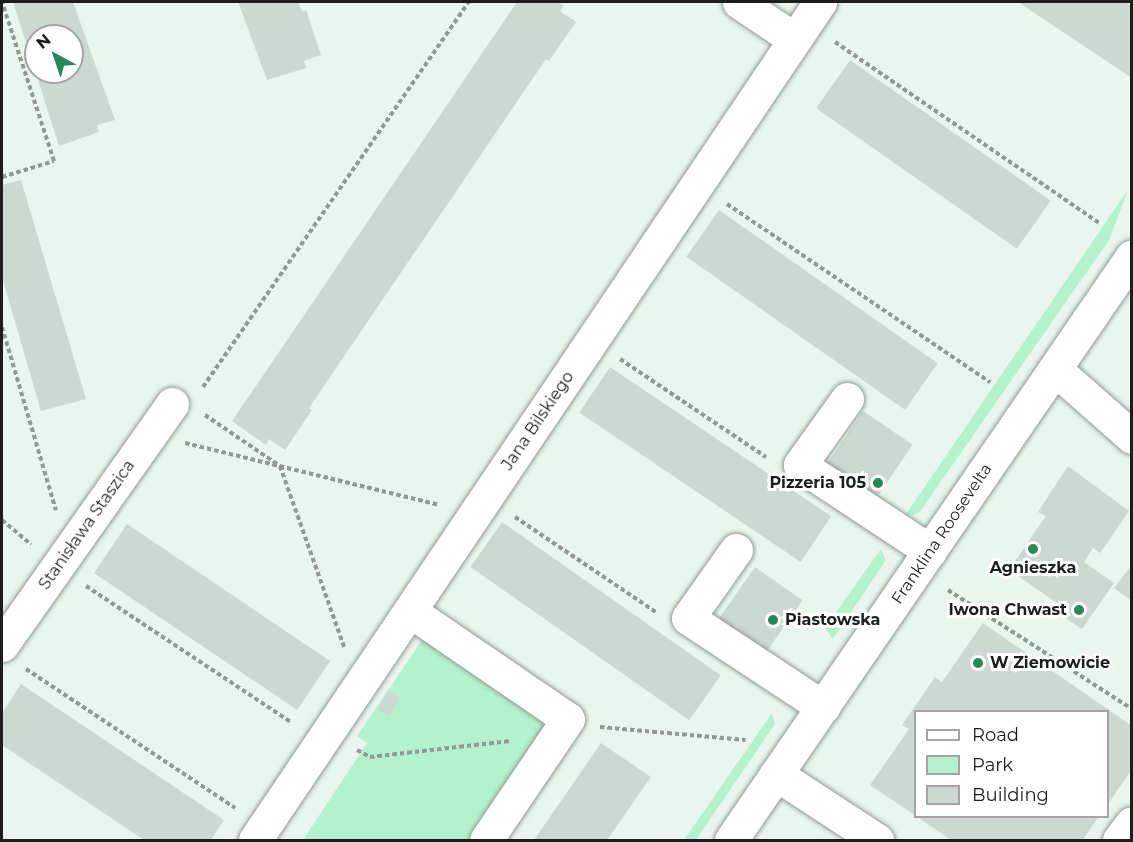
<!DOCTYPE html>
<html>
<head>
<meta charset="utf-8">
<style>
  body { margin:0 }
  #map { position:relative; width:1133px; height:842px; overflow:hidden; background:#eaf5ee; font-family:Montserrat,sans-serif }
  div>[style] { position:absolute }
  .green>* { inset:0; background:#b3f1cf }
  .building>* { inset:0; background:#ced8d2; transform-origin:0 0 }
  .path>* { height:4px; margin-top:-2px; transform-origin:0; background:repeating-linear-gradient(90deg,#919994 0 4.5px,transparent 0 7.5px) }
  .roads { filter:drop-shadow(0 0 2px #919b95) drop-shadow(0 0 2px #919b95) }
  .minor>* { height:33px; margin:-16.5px; padding:0 16.5px; transform-origin:16.5px; border-radius:16.5px; background:#fff }
  .dots>* { width:16px; height:16px; translate:-50% -50%; box-sizing:border-box; border:3px solid #fff; border-radius:50% }
  span { translate:-50% -50%; white-space:nowrap; text-align:center; line-height:1.15; -webkit-text-stroke:6px #fff; paint-order:stroke }
  .street-label { font-size:16px; color:#1a1e1c }
  .poi-label { font-size:16px; color:#1a1e1c; font-weight:700 }
  .right { translate:-100% -50%; text-align:right }
  .left { translate:0 -50%; text-align:left }
  .frame { position:absolute; inset:0; border:3px solid #1a1e1c; pointer-events:none }
  .legend { position:absolute; left:914px; top:710px; width:195px; height:108px; box-sizing:border-box; background:#fff; border:2px solid #a3a5a4; margin:0; padding:8px 10px; list-style:none; font-size:18px; color:#1a1e1c }
  .legend li { display:flex; align-items:center; gap:12px; height:30px }
  .legend b { width:30px; border:2px solid #a3a5a4 }
  .north { position:absolute; left:24px; top:24px; width:60px; height:60px; box-sizing:border-box; background:#fff; border:2px solid #a3a5a4; border-radius:50%; rotate:320deg; font-size:16px; font-weight:700; line-height:24px; text-align:center; color:#1a1e1c }
  .north::after { content:''; display:block; margin:auto; width:21px; height:27px; background:#29875e; clip-path:polygon(50% 0,100% 100%,50% 72%,0 100%) }
</style>
</head>
<body>
<div id="map">
  <div class="green">
    <div style="clip-path:polygon(1128px 190px,1109px 240px,919px 513px,904px 517px)"></div>
    <div style="clip-path:polygon(881px 549px,886px 560px,833px 639px,825px 628px)"></div>
    <div style="clip-path:polygon(423px 639px,556px 722px,476px 840px,303px 840px,367px 743px,357px 736px)"></div>
    <div style="clip-path:polygon(772px 713px,775px 724px,696px 840px,684px 840px)"></div>
  </div>
  <div class="building">
    <div style="clip-path:polygon(evenodd,13px 2px,73px 2px,115px 120px,97px 125px,99px 132px,59px 146px,13px 2px,36px 36px,72px 36px,72px 72px,36px 72px,36px 36px)"></div>
    <div style="clip-path:polygon(238px 2px,298px 2px,302px 11px,306px 10px,321px 55px,304px 61px,306px 68px,267px 80px)"></div>
    <div style="clip-path:polygon(517px 2px,558px 2px,564px 6px,560px 11px,576px 22px,549px 61px,546px 59px,309px 408px,312px 410px,285px 450px,269px 439px,266px 445px,232px 421px)"></div>
    <div style="clip-path:polygon(1018px 2px,1125px 2px,1132px 6px,1132px 78px)"></div>
    <div style="left:850px;top:60px;width:245px;height:59px;rotate:35deg"></div>
    <div style="clip-path:polygon(21px 180px,86px 399px,41px 411px,2px 277px,2px 185px)"></div>
    <div style="left:719px;top:210px;width:267px;height:57px;rotate:35deg"></div>
    <div style="left:610px;top:367px;width:267px;height:55px;rotate:34deg"></div>
    <div style="left:863px;top:411px;width:60px;height:67px;rotate:34deg"></div>
    <div style="clip-path:polygon(1068px 466px,1129px 511px,1100px 553px,1093px 548px,1084px 562px,1114px 583px,1082px 629px,1055px 611px,1060px 605px,1009px 570px,1046px 516px,1038px 512px)"></div>
    <div style="left:502px;top:522px;width:267px;height:55px;rotate:35deg"></div>
    <div style="left:127px;top:524px;width:245px;height:59px;rotate:34deg"></div>
    <div style="clip-path:polygon(1132px 565px,1132px 601px,1114px 588px)"></div>
    <div style="left:755px;top:567px;width:58px;height:68px;rotate:35deg"></div>
    <div style="clip-path:polygon(983px 623px,1132px 726px,1132px 769px,1108px 804px,1108px 712px,916px 712px,916px 816px,870px 785px,909px 729px,902px 725px,935px 677px,942px 682px)"></div>
    <div style="clip-path:polygon(21px 684px,224px 820px,211px 840px,144px 840px,2px 745px,2px 713px)"></div>
    <div style="left:388px;top:691px;width:14px;height:21px;rotate:30deg"></div>
    <div style="clip-path:polygon(601px 743px,651px 777px,607px 840px,534px 840px)"></div>
    <div style="clip-path:polygon(916px 816px,1099px 816px,1083px 840px,951px 840px)"></div>
  </div>
  <div class="path">
    <div style="left:835px;top:42px;width:320px;rotate:34.4deg"></div>
    <div style="left:2px;top:177px;width:54px;rotate:-17.1deg"></div>
    <div style="left:54px;top:161px;width:167px;rotate:-108.1deg"></div>
    <div style="left:727px;top:204px;width:318px;rotate:34.1deg"></div>
    <div style="left:2px;top:327px;width:191px;rotate:73.6deg"></div>
    <div style="left:620px;top:359px;width:176px;rotate:33.9deg"></div>
    <div style="left:203px;top:387px;width:468px;rotate:-55.4deg"></div>
    <div style="left:205px;top:415px;width:91px;rotate:34.2deg"></div>
    <div style="left:280px;top:466px;width:192px;rotate:70.5deg"></div>
    <div style="left:185px;top:443px;width:262px;rotate:13.7deg"></div>
    <div style="left:515px;top:517px;width:170px;rotate:34deg"></div>
    <div style="left:2px;top:520px;width:38px;rotate:40deg"></div>
    <div style="left:86px;top:586px;width:247px;rotate:33.6deg"></div>
    <div style="left:948px;top:590px;width:219px;rotate:32.9deg"></div>
    <div style="left:26px;top:669px;width:251px;rotate:33.6deg"></div>
    <div style="left:600px;top:727px;width:146px;rotate:5.1deg"></div>
    <div style="left:357px;top:750px;width:15px;rotate:28deg"></div>
    <div style="left:370px;top:757px;width:142px;rotate:-6.5deg"></div>
  </div>
  <div class="roads">
    <div class="minor">
      <div style="left:739px;top:2px;width:66px;rotate:33.9deg"></div>
      <div style="left:1055px;top:369px;width:103px;rotate:41.4deg"></div>
      <div style="left:847px;top:399px;width:81px;rotate:125.5deg"></div>
      <div style="left:800px;top:465px;width:156px;rotate:33.5deg"></div>
      <div style="left:736px;top:550px;width:83px;rotate:125.2deg"></div>
      <div style="left:688px;top:618px;width:162px;rotate:33.4deg"></div>
      <div style="left:410px;top:611px;width:191px;rotate:34.4deg"></div>
      <div style="left:568px;top:719px;width:146px;rotate:124.1deg"></div>
      <div style="left:2px;top:645px;width:295px;rotate:-54.8deg"></div>
      <div style="left:776px;top:774px;width:121px;rotate:33.2deg"></div>
      <div style="left:255px;top:840px;width:1011px;rotate:-56.01deg"></div>
      <div style="left:731px;top:840px;width:708px;rotate:-55.52deg"></div>
      <div style="left:1119px;top:840px;width:21px;rotate:-53deg"></div>
    </div>
  </div>
  <div class="dots">
    <div style="left:878px;top:483px;background:#29875e"></div>
    <div style="left:1033px;top:549px;background:#29875e"></div>
    <div style="left:1079px;top:610px;background:#29875e"></div>
    <div style="left:773px;top:620px;background:#29875e"></div>
    <div style="left:978px;top:663px;background:#29875e"></div>
  </div>
  <div class="street-label">
    <span style="left:538px;top:421px;rotate:-56deg">Jana Bilskiego</span>
    <span style="left:87px;top:525px;rotate:-55deg">Stanisława Staszica</span>
    <span style="left:942px;top:534px;rotate:-56deg">Franklina Roosevelta</span>
  </div>
  <div class="poi-label">
    <span class="right" style="left:866px;top:483px">Pizzeria 105</span>
    <span style="left:1033px;top:568px">Agnieszka</span>
    <span class="right" style="left:1067px;top:610px">Iwona Chwast</span>
    <span class="left" style="left:785px;top:620px">Piastowska</span>
    <span class="left" style="left:990px;top:663px">W Ziemowicie</span>
  </div>
  <div class="frame"></div>
  <ul class="legend">
  <li><b style="height:8px;background:#fff"></b>Road</li>
  <li><b style="height:16px;background:#b3f1cf"></b>Park</li>
  <li><b style="height:16px;background:#ced8d2"></b>Building</li>
  </ul>
  <div class="north">N</div>
</div>
</body>
</html>
